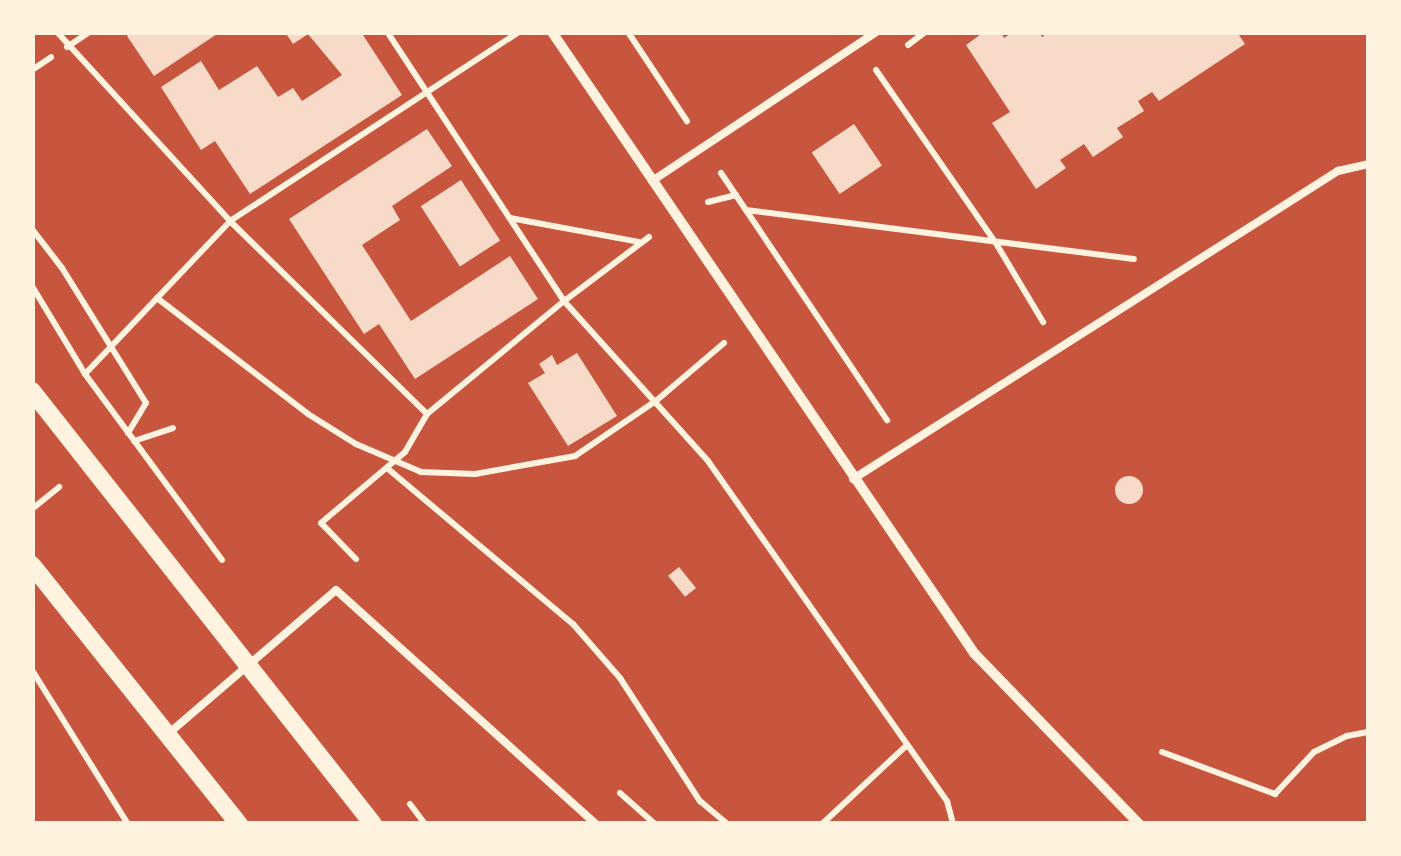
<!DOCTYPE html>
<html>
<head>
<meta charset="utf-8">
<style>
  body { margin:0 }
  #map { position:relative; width:1401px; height:856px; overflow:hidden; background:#c8553d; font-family:Jost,sans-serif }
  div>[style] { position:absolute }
  .building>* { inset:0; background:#f7dbc8; transform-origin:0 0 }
  .round { border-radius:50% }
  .path>* { height:6px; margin:-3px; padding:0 3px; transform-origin:3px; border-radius:3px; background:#fff3e0 }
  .service>* { height:8px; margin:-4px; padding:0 4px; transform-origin:4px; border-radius:4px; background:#fff3e0 }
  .minor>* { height:10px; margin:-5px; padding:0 5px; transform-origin:5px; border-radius:5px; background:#fff3e0 }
  .tertiary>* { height:18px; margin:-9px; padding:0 9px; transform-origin:9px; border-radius:9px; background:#fff3e0 }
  span { translate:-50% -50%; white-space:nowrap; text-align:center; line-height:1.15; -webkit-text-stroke:8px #fff3e0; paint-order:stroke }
  .frame { position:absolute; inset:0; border:35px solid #fff3e0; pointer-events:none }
</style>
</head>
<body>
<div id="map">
  <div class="building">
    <div style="clip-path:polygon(132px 32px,220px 32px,154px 76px,127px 36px)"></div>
    <div style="clip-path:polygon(285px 32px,361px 32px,402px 95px,250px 194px,215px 141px,201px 150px,161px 87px,201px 61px,219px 90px,257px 66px,278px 97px,293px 88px,302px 101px,342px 75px,308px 34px,293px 44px)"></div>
    <div style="clip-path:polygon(984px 32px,1001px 32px,1004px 38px,1013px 32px,1039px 32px,1042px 37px,1049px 32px,1237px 32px,1245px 44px,1159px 101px,1152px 92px,1138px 101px,1144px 111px,1117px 128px,1123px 137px,1093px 157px,1084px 144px,1060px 160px,1066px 168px,1036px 189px,992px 123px,1010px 112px,966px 45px)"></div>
    <div style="left:854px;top:124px;width:50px;height:51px;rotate:56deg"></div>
    <div style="clip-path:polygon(427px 129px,452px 166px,392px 206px,400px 220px,362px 245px,411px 321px,510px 256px,538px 299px,415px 379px,379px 324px,364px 334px,289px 219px)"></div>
    <div style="left:461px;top:180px;width:72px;height:48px;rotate:57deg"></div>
    <div style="clip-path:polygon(577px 353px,617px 416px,568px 446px,528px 383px,545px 373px,539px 364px,552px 355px,557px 365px)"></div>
    <div class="round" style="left:1115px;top:476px;width:28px;height:28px"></div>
    <div style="left:679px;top:567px;width:27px;height:14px;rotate:51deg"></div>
  </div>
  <div class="path">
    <div style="left:57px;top:32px;width:256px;rotate:47.5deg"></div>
    <div style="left:230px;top:221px;width:276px;rotate:44.4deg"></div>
    <div style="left:628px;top:32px;width:107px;rotate:56.5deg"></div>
    <div style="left:908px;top:45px;width:21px;rotate:-37deg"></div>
    <div style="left:67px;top:47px;width:27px;rotate:-34deg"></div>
    <div style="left:32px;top:70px;width:23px;rotate:-34deg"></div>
    <div style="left:876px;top:70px;width:213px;rotate:55.3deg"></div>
    <div style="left:997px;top:245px;width:90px;rotate:59.1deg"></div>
    <div style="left:721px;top:173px;width:298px;rotate:56.1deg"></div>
    <div style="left:708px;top:202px;width:29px;rotate:-14deg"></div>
    <div style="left:746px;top:210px;width:391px;rotate:7.2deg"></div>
    <div style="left:510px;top:218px;width:131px;rotate:10.5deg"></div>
    <div style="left:32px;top:229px;width:49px;rotate:52.4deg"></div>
    <div style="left:62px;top:268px;width:159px;rotate:58.1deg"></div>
    <div style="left:146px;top:403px;width:35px;rotate:121deg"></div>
    <div style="left:649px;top:237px;width:106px;rotate:143deg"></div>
    <div style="left:564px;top:301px;width:215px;rotate:48deg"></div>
    <div style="left:708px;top:461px;width:416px;rotate:54.9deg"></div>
    <div style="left:947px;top:801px;width:24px;rotate:75deg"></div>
    <div style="left:32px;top:286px;width:103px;rotate:58.9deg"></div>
    <div style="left:85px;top:374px;width:231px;rotate:53.6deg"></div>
    <div style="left:157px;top:298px;width:190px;rotate:37.5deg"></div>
    <div style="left:308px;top:414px;width:57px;rotate:32deg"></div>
    <div style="left:356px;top:444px;width:71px;rotate:23.3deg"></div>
    <div style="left:421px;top:472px;width:54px;rotate:2.1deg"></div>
    <div style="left:475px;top:474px;width:102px;rotate:-10.2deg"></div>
    <div style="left:575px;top:456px;width:99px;rotate:-34.3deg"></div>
    <div style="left:657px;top:400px;width:88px;rotate:-40.4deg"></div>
    <div style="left:85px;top:374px;width:211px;rotate:-46.5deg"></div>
    <div style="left:230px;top:221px;width:343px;rotate:-33.2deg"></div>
    <div style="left:134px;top:441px;width:41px;rotate:-18.4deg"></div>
    <div style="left:387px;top:468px;width:243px;rotate:40deg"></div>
    <div style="left:573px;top:624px;width:72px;rotate:49deg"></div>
    <div style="left:620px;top:678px;width:147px;rotate:57deg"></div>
    <div style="left:700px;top:801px;width:35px;rotate:40deg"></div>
    <div style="left:32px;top:509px;width:35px;rotate:-39deg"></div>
    <div style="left:356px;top:559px;width:50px;rotate:-134.2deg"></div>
    <div style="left:321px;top:523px;width:110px;rotate:-40.2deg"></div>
    <div style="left:405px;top:452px;width:44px;rotate:-59.9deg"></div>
    <div style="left:427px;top:414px;width:178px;rotate:-39.5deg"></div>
    <div style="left:564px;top:301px;width:322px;rotate:-123.3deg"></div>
    <div style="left:32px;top:670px;width:181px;rotate:58.1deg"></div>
    <div style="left:1162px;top:752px;width:121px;rotate:20.4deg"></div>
    <div style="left:1275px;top:794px;width:57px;rotate:-47.1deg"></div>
    <div style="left:1314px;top:752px;width:37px;rotate:-26deg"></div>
    <div style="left:1347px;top:736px;width:21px;rotate:-11deg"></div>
    <div style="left:620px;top:793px;width:47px;rotate:41.5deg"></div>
    <div style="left:410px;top:804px;width:25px;rotate:53deg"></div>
    <div style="left:822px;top:824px;width:115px;rotate:-42.9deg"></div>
  </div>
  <div class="service">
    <div style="left:652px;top:181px;width:269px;rotate:-33.6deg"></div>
    <div style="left:853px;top:479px;width:575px;rotate:-32.42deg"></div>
    <div style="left:1338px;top:171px;width:31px;rotate:-13deg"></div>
    <div style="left:168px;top:734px;width:221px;rotate:-40.6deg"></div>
    <div style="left:336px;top:590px;width:350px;rotate:42deg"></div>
  </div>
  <div class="minor">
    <div style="left:552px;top:32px;width:751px;rotate:55.8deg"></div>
    <div style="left:974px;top:653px;width:238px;rotate:46deg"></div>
  </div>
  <div class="tertiary">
    <div style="left:32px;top:391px;width:551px;rotate:51.78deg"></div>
    <div style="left:32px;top:565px;width:332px;rotate:51.4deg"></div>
  </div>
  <div class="frame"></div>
</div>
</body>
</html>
